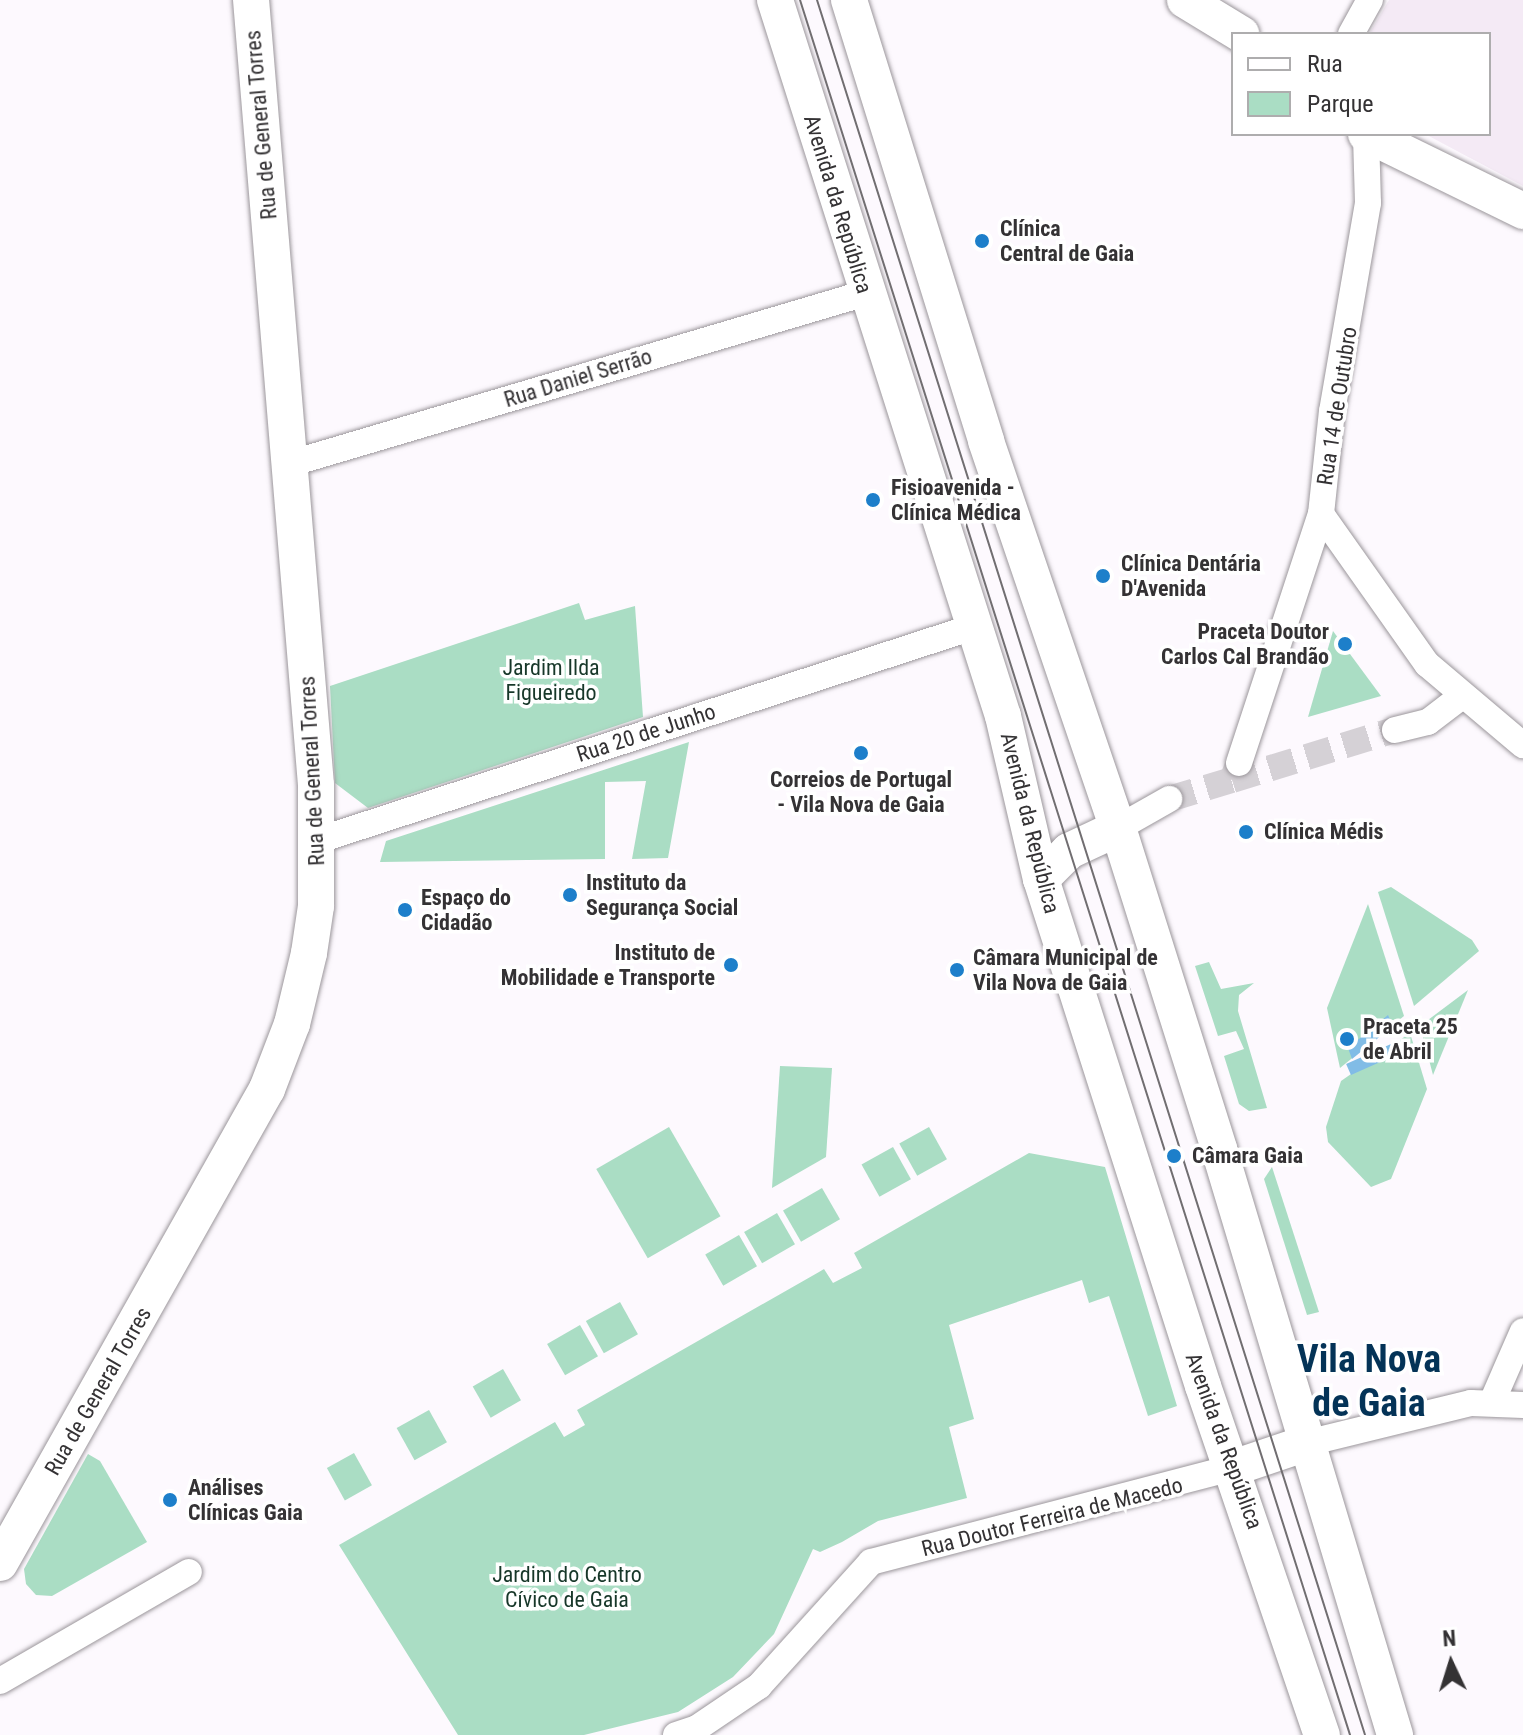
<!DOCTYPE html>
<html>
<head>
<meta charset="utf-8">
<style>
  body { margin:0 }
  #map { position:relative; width:1523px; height:1735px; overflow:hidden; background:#fdf9fe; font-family:"Roboto Condensed",sans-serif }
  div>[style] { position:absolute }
  .built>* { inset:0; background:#f4eaf5 }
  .green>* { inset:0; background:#aaddc4; transform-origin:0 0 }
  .water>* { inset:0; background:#81bce6; transform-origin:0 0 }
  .street-tunnel>* { height:26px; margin-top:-13px; transform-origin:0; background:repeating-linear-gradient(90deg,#d5d1d6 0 26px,transparent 0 39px) }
  .roads { filter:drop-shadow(0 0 2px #9b969b) drop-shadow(0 0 2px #9b969b) }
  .street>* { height:26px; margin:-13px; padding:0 13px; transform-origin:13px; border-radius:13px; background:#fff }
  .secondary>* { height:36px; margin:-18px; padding:0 18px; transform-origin:18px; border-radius:18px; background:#fff }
  .tram>* { height:2px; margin:-1px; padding:0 1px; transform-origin:1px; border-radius:1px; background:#716e71 }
  .dots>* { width:22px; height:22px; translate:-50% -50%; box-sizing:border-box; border:4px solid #fff; border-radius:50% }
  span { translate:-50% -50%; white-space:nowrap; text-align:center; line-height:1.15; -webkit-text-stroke:7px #fff; paint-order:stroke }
  .street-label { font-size:22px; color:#343234 }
  .poi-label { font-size:22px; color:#343234; font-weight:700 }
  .left { translate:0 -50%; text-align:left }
  .right { translate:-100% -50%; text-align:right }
  .park-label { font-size:22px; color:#173729 }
  .town-label { font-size:38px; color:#043357; font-weight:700 }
  .legend { position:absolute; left:1231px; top:32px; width:260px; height:104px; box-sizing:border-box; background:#fff; border:2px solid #aeadae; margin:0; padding:10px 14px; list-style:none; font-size:24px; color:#343234 }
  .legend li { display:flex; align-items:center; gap:16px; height:40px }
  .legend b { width:40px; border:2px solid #aeadae }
  .north { position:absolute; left:1411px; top:1623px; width:80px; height:80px; -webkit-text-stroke:6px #fff; paint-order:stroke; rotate:356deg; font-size:22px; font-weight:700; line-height:32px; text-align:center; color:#343234 }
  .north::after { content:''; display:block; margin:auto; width:28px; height:36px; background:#343234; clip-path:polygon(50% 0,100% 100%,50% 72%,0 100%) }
</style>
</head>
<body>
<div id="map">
  <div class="built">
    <div style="clip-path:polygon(1389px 0,1523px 0,1523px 186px,1425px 134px,1489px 134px,1489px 34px,1369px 34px)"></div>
  </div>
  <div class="green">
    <div style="clip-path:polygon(579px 603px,585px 620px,635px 606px,643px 717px,368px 808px,335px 783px,330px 686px)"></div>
    <div style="clip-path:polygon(1333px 631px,1381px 696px,1308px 717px)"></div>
    <div style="clip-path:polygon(689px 742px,668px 858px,632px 859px,646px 781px,605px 782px,605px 859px,380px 862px,386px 841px)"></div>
    <div style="clip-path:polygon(1391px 887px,1472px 940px,1479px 951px,1414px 1006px,1378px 892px)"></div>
    <div style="clip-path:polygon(1368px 904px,1404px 1016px,1340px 1068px,1327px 1008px)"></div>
    <div style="clip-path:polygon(1209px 962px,1221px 989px,1254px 983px,1239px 995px,1238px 1011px,1267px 1108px,1249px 1111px,1239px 1104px,1224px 1056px,1244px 1049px,1236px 1031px,1218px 1036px,1195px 966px)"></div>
    <div style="clip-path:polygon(1468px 990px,1433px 1075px,1420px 1026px)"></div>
    <div style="clip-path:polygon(1410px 1033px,1427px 1089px,1391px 1179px,1371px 1187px,1328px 1142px,1326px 1127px,1341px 1081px)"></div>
    <div style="clip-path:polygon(780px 1066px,832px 1068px,826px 1157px,772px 1188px)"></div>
    <div style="left:669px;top:1127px;width:103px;height:84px;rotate:60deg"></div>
    <div style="left:929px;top:1127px;width:37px;height:34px;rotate:61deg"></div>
    <div style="left:893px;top:1147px;width:37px;height:36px;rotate:61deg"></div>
    <div style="clip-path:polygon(1029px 1153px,1105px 1167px,1177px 1406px,1148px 1416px,1109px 1296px,1089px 1303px,1082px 1280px,949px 1325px,974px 1419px,949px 1427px,967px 1498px,878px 1521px,842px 1542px,820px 1552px,813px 1549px,774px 1634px,733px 1677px,678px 1712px,584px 1735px,458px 1735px,339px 1545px,555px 1422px,564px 1437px,585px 1425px,577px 1410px,819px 1272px,824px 1269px,833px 1283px,862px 1268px,854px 1253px)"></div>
    <div style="clip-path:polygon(1272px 1167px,1319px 1312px,1307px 1315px,1264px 1179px)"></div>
    <div style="left:822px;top:1188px;width:36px;height:45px;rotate:60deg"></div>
    <div style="left:777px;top:1213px;width:36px;height:38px;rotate:60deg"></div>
    <div style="left:739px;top:1235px;width:36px;height:39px;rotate:60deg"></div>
    <div style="left:620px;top:1302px;width:37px;height:39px;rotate:61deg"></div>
    <div style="left:580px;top:1325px;width:36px;height:38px;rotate:60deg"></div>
    <div style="left:503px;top:1369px;width:36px;height:35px;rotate:60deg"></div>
    <div style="left:429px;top:1410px;width:37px;height:37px;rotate:61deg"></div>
    <div style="left:354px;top:1453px;width:37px;height:31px;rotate:61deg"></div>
    <div style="clip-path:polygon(88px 1454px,100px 1461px,147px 1542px,52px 1596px,36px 1595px,26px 1584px,24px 1569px)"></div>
  </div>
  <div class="water">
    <div style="clip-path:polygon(1388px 1015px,1393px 1026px,1352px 1059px,1348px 1048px)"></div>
    <div style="left:1400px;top:1040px;width:12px;height:59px;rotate:66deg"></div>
  </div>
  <div class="street-tunnel">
    <div style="left:1232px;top:780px;width:170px;rotate:-17.1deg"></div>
    <div style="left:1169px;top:799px;width:66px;rotate:-16.8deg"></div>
    <div style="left:1232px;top:780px;width:18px;rotate:-68deg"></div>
  </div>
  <div class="roads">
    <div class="street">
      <div style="left:1351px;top:34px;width:39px;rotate:-61deg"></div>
      <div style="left:1366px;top:136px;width:67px;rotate:88.3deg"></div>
      <div style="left:1368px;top:203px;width:211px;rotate:99.8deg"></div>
      <div style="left:1332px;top:411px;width:104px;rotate:96.1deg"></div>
      <div style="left:1321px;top:514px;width:184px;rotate:54.8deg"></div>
      <div style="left:1427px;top:664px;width:126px;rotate:40.2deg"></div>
      <div style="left:289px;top:464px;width:602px;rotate:-16.51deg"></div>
      <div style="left:1395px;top:730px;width:34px;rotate:-14deg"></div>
      <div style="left:1428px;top:722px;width:43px;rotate:-37.4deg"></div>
      <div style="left:1239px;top:763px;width:262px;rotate:-71.8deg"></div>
      <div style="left:1118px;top:828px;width:59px;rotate:-29.6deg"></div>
      <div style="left:319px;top:840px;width:688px;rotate:-18.04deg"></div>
      <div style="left:1492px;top:1402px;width:77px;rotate:-66.4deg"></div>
      <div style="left:1307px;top:1443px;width:169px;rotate:-13.7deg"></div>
      <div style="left:1471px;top:1403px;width:52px;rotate:2.2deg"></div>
      <div style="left:0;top:1681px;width:218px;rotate:-30deg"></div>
      <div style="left:676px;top:1735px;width:22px;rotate:-18deg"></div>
      <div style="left:697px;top:1728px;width:75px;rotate:-34.1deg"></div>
      <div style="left:759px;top:1686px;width:167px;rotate:-47.9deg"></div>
      <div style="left:871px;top:1562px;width:374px;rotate:-14.6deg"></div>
    </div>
    <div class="secondary">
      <div style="left:775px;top:0;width:751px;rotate:72.34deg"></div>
      <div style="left:1003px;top:716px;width:167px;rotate:76.9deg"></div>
      <div style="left:1041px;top:879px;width:532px;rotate:72.28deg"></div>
      <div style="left:1203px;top:1386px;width:369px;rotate:71.2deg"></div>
      <div style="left:849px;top:0;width:462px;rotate:72.7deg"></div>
      <div style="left:986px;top:441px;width:409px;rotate:71.2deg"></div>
      <div style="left:1118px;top:828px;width:337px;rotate:72.5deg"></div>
      <div style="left:1219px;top:1149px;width:612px;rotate:73.28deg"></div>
      <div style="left:1185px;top:0;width:66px;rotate:31.3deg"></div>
      <div style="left:1366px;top:134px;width:175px;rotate:26.1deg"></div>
      <div style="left:1041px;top:879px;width:40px;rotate:-45deg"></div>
      <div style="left:1069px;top:851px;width:54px;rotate:-25.1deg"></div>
      <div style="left:1233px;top:1468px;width:78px;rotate:-18.7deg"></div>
      <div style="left:0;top:1563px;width:544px;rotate:-60.61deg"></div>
      <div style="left:267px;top:1089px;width:70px;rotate:-69deg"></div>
      <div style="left:292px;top:1024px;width:73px;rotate:-76.5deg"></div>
      <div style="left:309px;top:953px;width:48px;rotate:-81.5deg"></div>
      <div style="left:316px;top:906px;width:121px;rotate:-90deg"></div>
      <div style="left:316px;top:785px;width:788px;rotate:-94.73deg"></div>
    </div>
  </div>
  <div class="tram">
    <div style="left:800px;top:0;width:1820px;rotate:72.41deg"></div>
    <div style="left:817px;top:0;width:1819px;rotate:72.47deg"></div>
  </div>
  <div class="dots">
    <div style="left:982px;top:241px;background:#1d7fca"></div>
    <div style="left:873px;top:500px;background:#1d7fca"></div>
    <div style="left:1103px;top:576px;background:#1d7fca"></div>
    <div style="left:1345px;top:644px;background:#1d7fca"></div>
    <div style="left:861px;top:753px;background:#1d7fca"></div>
    <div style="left:1246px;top:832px;background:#1d7fca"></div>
    <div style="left:570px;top:895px;background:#1d7fca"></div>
    <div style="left:405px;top:910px;background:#1d7fca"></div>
    <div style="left:731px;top:965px;background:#1d7fca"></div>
    <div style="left:957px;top:970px;background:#1d7fca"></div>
    <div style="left:1347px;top:1039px;background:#1d7fca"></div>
    <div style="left:1174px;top:1156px;background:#1d7fca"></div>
    <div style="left:170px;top:1500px;background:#1d7fca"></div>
  </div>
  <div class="street-label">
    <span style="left:261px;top:125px;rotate:-95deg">Rua de General Torres</span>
    <span style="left:838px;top:204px;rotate:73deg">Avenida da República</span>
    <span style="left:578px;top:378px;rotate:-17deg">Rua Daniel Serrão</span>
    <span style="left:1337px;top:406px;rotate:-81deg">Rua 14 de Outubro</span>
    <span style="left:646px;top:733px;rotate:-18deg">Rua 20 de Junho</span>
    <span style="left:312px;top:771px;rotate:-93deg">Rua de General Torres</span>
    <span style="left:1030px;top:823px;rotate:76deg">Avenida da República</span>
    <span style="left:98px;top:1391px;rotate:-60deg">Rua de General Torres</span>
    <span style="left:1224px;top:1441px;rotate:70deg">Avenida da República</span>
    <span style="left:1052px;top:1517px;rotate:-14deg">Rua Doutor Ferreira de Macedo</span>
  </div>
  <div class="poi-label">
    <span class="left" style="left:1000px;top:241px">Clínica<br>Central de Gaia</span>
    <span class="left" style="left:891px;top:500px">Fisioavenida -<br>Clínica Médica</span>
    <span class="left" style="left:1121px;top:576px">Clínica Dentária<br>D'Avenida</span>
    <span class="right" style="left:1329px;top:644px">Praceta Doutor<br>Carlos Cal Brandão</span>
    <span style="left:861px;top:792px">Correios de Portugal<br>- Vila Nova de Gaia</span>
    <span class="left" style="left:1264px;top:832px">Clínica Médis</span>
    <span class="left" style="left:586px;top:895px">Instituto da<br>Segurança Social</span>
    <span class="left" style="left:421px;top:910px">Espaço do<br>Cidadão</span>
    <span class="right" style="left:715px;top:965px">Instituto de<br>Mobilidade e Transporte</span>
    <span class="left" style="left:973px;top:970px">Câmara Municipal de<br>Vila Nova de Gaia</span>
    <span class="left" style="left:1363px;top:1039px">Praceta 25<br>de Abril</span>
    <span class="left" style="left:1192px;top:1156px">Câmara Gaia</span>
    <span class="left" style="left:188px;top:1500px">Análises<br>Clínicas Gaia</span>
  </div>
  <div class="park-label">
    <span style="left:551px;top:680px">Jardim Ilda<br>Figueiredo</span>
    <span style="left:567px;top:1587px">Jardim do Centro<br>Cívico de Gaia</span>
  </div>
  <div class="town-label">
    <span style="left:1369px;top:1382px">Vila Nova<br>de Gaia</span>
  </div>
  <ul class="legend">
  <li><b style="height:10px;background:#fff"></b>Rua</li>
  <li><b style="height:22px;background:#aaddc4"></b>Parque</li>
  </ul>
  <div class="north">N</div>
</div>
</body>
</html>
